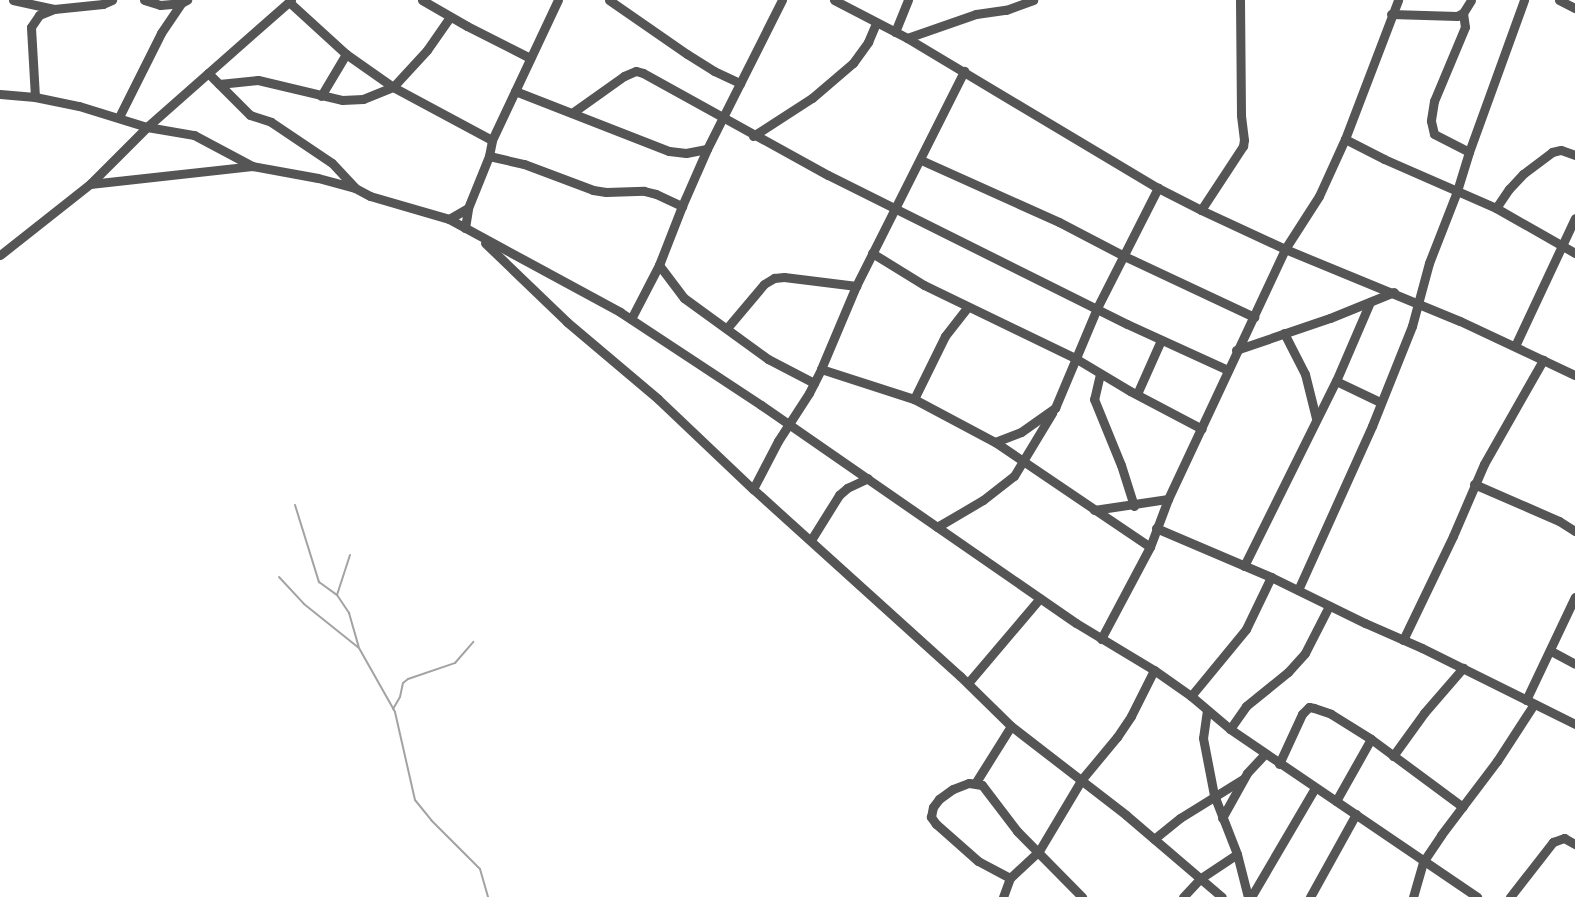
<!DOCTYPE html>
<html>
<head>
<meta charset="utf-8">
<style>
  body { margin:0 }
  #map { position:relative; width:1575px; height:897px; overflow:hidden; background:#fff; font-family:Commissioner,sans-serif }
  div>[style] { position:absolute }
  .stream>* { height:2px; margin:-1px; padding:0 1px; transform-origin:1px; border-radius:1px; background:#a3a3a3 }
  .minor>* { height:9px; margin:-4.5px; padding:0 4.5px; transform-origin:4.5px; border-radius:4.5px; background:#555 }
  span { translate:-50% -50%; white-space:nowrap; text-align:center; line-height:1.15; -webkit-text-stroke:4px #fff; paint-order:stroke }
</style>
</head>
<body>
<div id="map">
  <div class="stream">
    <div style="left:295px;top:505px;width:81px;rotate:72.7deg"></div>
    <div style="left:319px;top:582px;width:22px;rotate:36deg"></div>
    <div style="left:337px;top:595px;width:22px;rotate:56deg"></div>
    <div style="left:349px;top:613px;width:35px;rotate:74deg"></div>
    <div style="left:279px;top:577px;width:37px;rotate:47deg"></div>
    <div style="left:304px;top:604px;width:70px;rotate:38.7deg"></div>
    <div style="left:359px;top:648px;width:73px;rotate:60.6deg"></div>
    <div style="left:395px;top:712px;width:90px;rotate:77.2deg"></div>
    <div style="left:415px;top:800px;width:26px;rotate:51deg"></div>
    <div style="left:431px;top:820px;width:69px;rotate:45deg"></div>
    <div style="left:480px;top:869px;width:29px;rotate:74deg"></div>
    <div style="left:337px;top:595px;width:42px;rotate:-72deg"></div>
    <div style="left:393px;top:709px;width:14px;rotate:-60deg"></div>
    <div style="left:400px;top:697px;width:14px;rotate:-78deg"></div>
    <div style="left:403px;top:683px;width:6px;rotate:-39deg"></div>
    <div style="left:408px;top:679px;width:50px;rotate:-18.8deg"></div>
    <div style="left:455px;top:663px;width:28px;rotate:-49deg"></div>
  </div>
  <div class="minor">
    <div style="left:13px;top:0;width:42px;rotate:12.4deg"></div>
    <div style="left:54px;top:9px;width:49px;rotate:-5.8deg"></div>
    <div style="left:103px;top:4px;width:10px;rotate:-24deg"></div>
    <div style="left:144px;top:0;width:17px;rotate:17deg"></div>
    <div style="left:160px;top:5px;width:21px;rotate:-5deg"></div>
    <div style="left:422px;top:0;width:52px;rotate:30deg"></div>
    <div style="left:467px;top:26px;width:71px;rotate:26.9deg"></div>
    <div style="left:609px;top:0;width:95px;rotate:34.7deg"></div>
    <div style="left:687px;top:54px;width:32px;rotate:32deg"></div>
    <div style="left:714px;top:71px;width:29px;rotate:25deg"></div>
    <div style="left:834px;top:0;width:82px;rotate:27.5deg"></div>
    <div style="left:907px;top:38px;width:292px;rotate:30.9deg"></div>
    <div style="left:1158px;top:188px;width:48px;rotate:27.1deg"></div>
    <div style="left:1201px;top:210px;width:93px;rotate:24.9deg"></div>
    <div style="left:1285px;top:249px;width:189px;rotate:22.4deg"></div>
    <div style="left:1460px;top:321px;width:127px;rotate:25.2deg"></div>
    <div style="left:1559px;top:0;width:18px;rotate:27deg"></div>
    <div style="left:289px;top:2px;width:77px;rotate:42.4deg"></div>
    <div style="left:346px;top:54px;width:57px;rotate:35.1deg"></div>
    <div style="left:393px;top:87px;width:112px;rotate:28.2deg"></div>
    <div style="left:1463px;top:13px;width:14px;rotate:82deg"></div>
    <div style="left:1465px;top:27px;width:80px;rotate:112.7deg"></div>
    <div style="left:1434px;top:101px;width:20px;rotate:99deg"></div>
    <div style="left:1431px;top:121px;width:13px;rotate:77deg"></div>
    <div style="left:1434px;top:134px;width:39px;rotate:27deg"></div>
    <div style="left:1391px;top:14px;width:66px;rotate:1.7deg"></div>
    <div style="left:1457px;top:16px;width:7px;rotate:-27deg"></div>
    <div style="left:1463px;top:13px;width:15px;rotate:-58deg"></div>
    <div style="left:895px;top:32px;width:35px;rotate:-68deg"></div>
    <div style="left:907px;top:38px;width:73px;rotate:-19.2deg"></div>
    <div style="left:976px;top:14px;width:30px;rotate:-8deg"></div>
    <div style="left:1006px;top:10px;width:29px;rotate:-20deg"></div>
    <div style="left:208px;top:73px;width:59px;rotate:45deg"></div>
    <div style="left:250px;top:115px;width:22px;rotate:18deg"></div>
    <div style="left:271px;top:122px;width:73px;rotate:33.9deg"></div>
    <div style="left:332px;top:163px;width:34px;rotate:47deg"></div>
    <div style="left:219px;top:84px;width:39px;rotate:-6deg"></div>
    <div style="left:258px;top:80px;width:86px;rotate:13.4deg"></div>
    <div style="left:342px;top:100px;width:21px;rotate:-3deg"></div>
    <div style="left:363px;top:99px;width:32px;rotate:-22deg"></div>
    <div style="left:393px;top:87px;width:50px;rotate:-47.4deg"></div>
    <div style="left:427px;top:50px;width:40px;rotate:-55.1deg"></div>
    <div style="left:515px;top:91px;width:165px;rotate:21.3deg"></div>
    <div style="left:669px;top:151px;width:17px;rotate:7deg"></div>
    <div style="left:686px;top:153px;width:21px;rotate:-11deg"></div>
    <div style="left:0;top:94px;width:35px;rotate:5deg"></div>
    <div style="left:35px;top:97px;width:45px;rotate:11.6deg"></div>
    <div style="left:79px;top:106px;width:71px;rotate:17.2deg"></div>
    <div style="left:147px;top:127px;width:48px;rotate:9.7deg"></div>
    <div style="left:194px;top:135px;width:66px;rotate:28.1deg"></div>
    <div style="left:321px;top:96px;width:49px;rotate:-59.2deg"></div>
    <div style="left:35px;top:97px;width:70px;rotate:-93.3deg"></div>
    <div style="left:31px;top:27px;width:14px;rotate:-56deg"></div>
    <div style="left:39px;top:15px;width:16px;rotate:-22deg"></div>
    <div style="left:572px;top:113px;width:64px;rotate:-35.4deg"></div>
    <div style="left:624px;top:76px;width:13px;rotate:-23deg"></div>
    <div style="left:636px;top:71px;width:7px;rotate:16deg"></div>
    <div style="left:643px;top:73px;width:211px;rotate:28.9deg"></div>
    <div style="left:828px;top:175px;width:334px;rotate:26.5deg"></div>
    <div style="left:1127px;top:324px;width:111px;rotate:24.5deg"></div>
    <div style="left:119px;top:117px;width:94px;rotate:-63.4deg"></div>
    <div style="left:161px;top:33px;width:36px;rotate:-56deg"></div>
    <div style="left:181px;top:3px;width:7px;rotate:-27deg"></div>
    <div style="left:753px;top:136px;width:70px;rotate:-32.8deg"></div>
    <div style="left:812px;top:98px;width:54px;rotate:-40.5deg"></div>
    <div style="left:853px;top:63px;width:26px;rotate:-54deg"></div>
    <div style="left:868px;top:42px;width:21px;rotate:-67deg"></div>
    <div style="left:1345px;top:139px;width:44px;rotate:27.1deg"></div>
    <div style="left:1384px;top:159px;width:122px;rotate:23.6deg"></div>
    <div style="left:1496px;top:208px;width:91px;rotate:29.7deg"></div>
    <div style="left:489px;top:156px;width:36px;rotate:13deg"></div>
    <div style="left:524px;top:164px;width:74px;rotate:20.6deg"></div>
    <div style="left:593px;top:190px;width:13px;rotate:9deg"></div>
    <div style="left:606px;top:192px;width:38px;rotate:-2deg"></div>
    <div style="left:644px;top:191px;width:12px;rotate:14deg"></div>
    <div style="left:656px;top:194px;width:29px;rotate:25deg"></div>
    <div style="left:921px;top:160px;width:151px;rotate:24.2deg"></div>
    <div style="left:1059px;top:222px;width:73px;rotate:27.6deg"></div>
    <div style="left:1124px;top:256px;width:144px;rotate:25.1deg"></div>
    <div style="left:90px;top:184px;width:163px;rotate:-6.3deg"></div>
    <div style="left:252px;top:166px;width:67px;rotate:10.3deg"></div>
    <div style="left:318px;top:178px;width:38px;rotate:15deg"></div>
    <div style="left:355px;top:188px;width:17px;rotate:28deg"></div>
    <div style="left:370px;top:196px;width:82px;rotate:16.2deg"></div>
    <div style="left:449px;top:219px;width:195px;rotate:28.5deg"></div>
    <div style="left:620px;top:312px;width:169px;rotate:33.4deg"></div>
    <div style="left:761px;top:405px;width:383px;rotate:34.7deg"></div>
    <div style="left:1076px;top:623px;width:91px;rotate:31.1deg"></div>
    <div style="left:1154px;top:670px;width:45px;rotate:35.1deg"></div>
    <div style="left:1191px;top:696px;width:51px;rotate:40.2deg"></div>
    <div style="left:1230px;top:729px;width:299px;rotate:34.2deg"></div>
    <div style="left:1496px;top:208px;width:23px;rotate:-56deg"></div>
    <div style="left:1509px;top:189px;width:21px;rotate:-47deg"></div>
    <div style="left:1523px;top:174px;width:36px;rotate:-37deg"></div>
    <div style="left:1552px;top:152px;width:9px;rotate:-13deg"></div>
    <div style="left:1561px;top:150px;width:15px;rotate:20deg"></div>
    <div style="left:1201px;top:210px;width:77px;rotate:-56.7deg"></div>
    <div style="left:1243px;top:146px;width:6px;rotate:-81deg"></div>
    <div style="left:1244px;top:140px;width:25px;rotate:-97deg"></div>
    <div style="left:1241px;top:115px;width:115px;rotate:-90.5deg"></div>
    <div style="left:449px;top:219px;width:22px;rotate:-30deg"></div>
    <div style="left:465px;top:228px;width:20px;rotate:-81deg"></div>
    <div style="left:468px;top:208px;width:56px;rotate:-68deg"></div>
    <div style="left:489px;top:156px;width:16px;rotate:-79deg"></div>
    <div style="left:492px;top:140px;width:155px;rotate:-64.8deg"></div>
    <div style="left:485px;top:243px;width:114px;rotate:43.9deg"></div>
    <div style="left:567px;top:322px;width:119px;rotate:40.2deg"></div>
    <div style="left:658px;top:399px;width:131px;rotate:43.5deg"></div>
    <div style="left:753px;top:489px;width:279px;rotate:42.1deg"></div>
    <div style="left:960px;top:676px;width:71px;rotate:44.4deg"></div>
    <div style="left:1011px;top:726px;width:145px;rotate:37.7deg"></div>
    <div style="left:1126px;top:815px;width:126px;rotate:40.5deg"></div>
    <div style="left:872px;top:253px;width:61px;rotate:31.6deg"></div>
    <div style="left:924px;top:285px;width:168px;rotate:25.8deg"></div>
    <div style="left:1075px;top:358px;width:64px;rotate:31deg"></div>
    <div style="left:1130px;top:391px;width:81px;rotate:27.8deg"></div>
    <div style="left:0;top:255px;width:115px;rotate:-38.3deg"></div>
    <div style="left:90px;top:184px;width:81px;rotate:-45deg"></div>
    <div style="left:147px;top:127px;width:192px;rotate:-41.4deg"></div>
    <div style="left:659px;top:265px;width:41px;rotate:52.9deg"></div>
    <div style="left:684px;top:298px;width:104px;rotate:36deg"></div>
    <div style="left:768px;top:359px;width:52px;rotate:27.6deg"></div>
    <div style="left:631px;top:319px;width:61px;rotate:-62.6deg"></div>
    <div style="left:659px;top:265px;width:63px;rotate:-68.7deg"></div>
    <div style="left:682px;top:206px;width:62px;rotate:-66.3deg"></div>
    <div style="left:707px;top:149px;width:167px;rotate:-63.3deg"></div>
    <div style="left:727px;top:328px;width:57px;rotate:-49.9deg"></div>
    <div style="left:764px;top:284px;width:12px;rotate:-31deg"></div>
    <div style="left:774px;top:278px;width:10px;rotate:-6deg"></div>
    <div style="left:784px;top:277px;width:73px;rotate:7.1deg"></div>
    <div style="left:1284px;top:333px;width:46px;rotate:62.9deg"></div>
    <div style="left:1305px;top:374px;width:45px;rotate:76deg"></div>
    <div style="left:1515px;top:346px;width:141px;rotate:-64.9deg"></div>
    <div style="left:1236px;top:350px;width:99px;rotate:-18.8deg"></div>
    <div style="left:1330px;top:318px;width:69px;rotate:-22.1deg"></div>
    <div style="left:821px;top:369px;width:98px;rotate:17.9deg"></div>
    <div style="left:914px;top:399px;width:92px;rotate:28deg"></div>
    <div style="left:995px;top:442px;width:28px;rotate:-21deg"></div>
    <div style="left:1021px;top:432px;width:42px;rotate:-35.2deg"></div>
    <div style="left:1055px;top:408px;width:108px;rotate:-67.2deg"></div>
    <div style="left:1097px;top:308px;width:135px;rotate:-63.1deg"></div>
    <div style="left:1100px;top:374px;width:26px;rotate:103deg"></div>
    <div style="left:1094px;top:399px;width:71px;rotate:67.8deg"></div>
    <div style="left:1121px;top:465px;width:43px;rotate:72.4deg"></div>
    <div style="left:1336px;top:381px;width:49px;rotate:25.5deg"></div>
    <div style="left:1137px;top:394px;width:59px;rotate:-66deg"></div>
    <div style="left:914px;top:399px;width:70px;rotate:-63.8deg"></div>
    <div style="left:945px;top:336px;width:36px;rotate:-52deg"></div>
    <div style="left:995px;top:442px;width:187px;rotate:34.1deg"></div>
    <div style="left:1474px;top:484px;width:93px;rotate:23.5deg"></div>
    <div style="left:1559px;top:521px;width:19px;rotate:32deg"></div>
    <div style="left:753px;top:489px;width:54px;rotate:-62.5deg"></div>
    <div style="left:778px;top:441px;width:57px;rotate:-57.1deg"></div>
    <div style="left:809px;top:393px;width:27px;rotate:-63deg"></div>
    <div style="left:821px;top:369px;width:90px;rotate:-67.1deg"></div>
    <div style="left:856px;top:286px;width:241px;rotate:-63.3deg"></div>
    <div style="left:1094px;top:510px;width:75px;rotate:-8.5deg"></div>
    <div style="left:937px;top:527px;width:53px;rotate:-30.4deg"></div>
    <div style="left:983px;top:500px;width:39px;rotate:-38deg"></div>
    <div style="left:1014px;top:476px;width:74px;rotate:-58.9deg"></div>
    <div style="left:1156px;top:528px;width:125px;rotate:23.1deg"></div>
    <div style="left:1271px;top:577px;width:105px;rotate:26.1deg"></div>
    <div style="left:1365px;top:623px;width:62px;rotate:23.7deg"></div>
    <div style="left:1422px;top:648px;width:171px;rotate:26.4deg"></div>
    <div style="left:811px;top:540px;width:53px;rotate:-58.1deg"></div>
    <div style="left:839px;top:495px;width:11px;rotate:-41deg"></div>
    <div style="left:847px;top:488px;width:23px;rotate:-25deg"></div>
    <div style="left:1244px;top:566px;width:207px;rotate:-63.6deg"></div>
    <div style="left:1336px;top:381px;width:86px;rotate:-66.7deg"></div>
    <div style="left:1298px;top:590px;width:180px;rotate:-65.7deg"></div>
    <div style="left:1372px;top:426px;width:108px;rotate:-68.2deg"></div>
    <div style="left:1412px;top:326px;width:65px;rotate:-74.9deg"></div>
    <div style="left:1429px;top:263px;width:77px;rotate:-68.7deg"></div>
    <div style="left:1457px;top:191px;width:41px;rotate:-72.9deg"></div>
    <div style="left:1469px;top:152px;width:162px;rotate:-70.1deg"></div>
    <div style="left:1101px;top:639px;width:104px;rotate:-62deg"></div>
    <div style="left:1150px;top:547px;width:51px;rotate:-69.4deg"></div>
    <div style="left:1168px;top:499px;width:276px;rotate:-64.9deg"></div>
    <div style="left:1285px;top:249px;width:63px;rotate:-57.3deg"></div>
    <div style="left:1319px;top:196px;width:63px;rotate:-65.5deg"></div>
    <div style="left:1345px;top:139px;width:149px;rotate:-69.1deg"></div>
    <div style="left:1403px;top:640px;width:115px;rotate:-64.3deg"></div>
    <div style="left:1453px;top:536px;width:78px;rotate:-66.7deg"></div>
    <div style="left:1484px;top:464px;width:120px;rotate:-60.4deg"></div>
    <div style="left:1551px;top:651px;width:27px;rotate:28deg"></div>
    <div style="left:968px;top:683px;width:111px;rotate:-49.7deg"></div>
    <div style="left:1191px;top:696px;width:87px;rotate:-50.6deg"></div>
    <div style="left:1246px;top:629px;width:58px;rotate:-64.3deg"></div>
    <div style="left:1526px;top:700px;width:114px;rotate:-64.6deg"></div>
    <div style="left:1207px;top:710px;width:28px;rotate:98deg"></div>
    <div style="left:1203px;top:738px;width:58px;rotate:79.1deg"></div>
    <div style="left:1214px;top:795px;width:63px;rotate:68.7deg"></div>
    <div style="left:1237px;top:854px;width:44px;rotate:75.7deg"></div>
    <div style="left:1230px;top:729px;width:28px;rotate:-55deg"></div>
    <div style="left:1246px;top:706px;width:54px;rotate:-39deg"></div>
    <div style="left:1288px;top:672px;width:25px;rotate:-48deg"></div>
    <div style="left:1305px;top:653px;width:53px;rotate:-62.9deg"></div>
    <div style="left:1393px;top:756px;width:53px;rotate:-54.2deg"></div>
    <div style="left:1424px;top:713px;width:60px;rotate:-49.1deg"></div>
    <div style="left:1279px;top:764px;width:55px;rotate:-65.3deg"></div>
    <div style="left:1302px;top:714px;width:10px;rotate:-45deg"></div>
    <div style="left:1309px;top:707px;width:5px;rotate:11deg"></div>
    <div style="left:1314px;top:708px;width:18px;rotate:19deg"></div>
    <div style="left:1331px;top:714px;width:47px;rotate:32deg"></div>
    <div style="left:1371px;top:739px;width:114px;rotate:36.5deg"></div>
    <div style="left:976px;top:782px;width:66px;rotate:-58deg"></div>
    <div style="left:1336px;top:801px;width:71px;rotate:-60.6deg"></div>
    <div style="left:1222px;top:818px;width:51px;rotate:-60.9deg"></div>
    <div style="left:1247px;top:773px;width:26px;rotate:-47deg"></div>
    <div style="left:1154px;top:839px;width:33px;rotate:-39deg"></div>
    <div style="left:1180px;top:818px;width:74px;rotate:-31.8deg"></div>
    <div style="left:1010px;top:878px;width:36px;rotate:-152deg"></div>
    <div style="left:978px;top:861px;width:56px;rotate:-138.6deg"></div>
    <div style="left:936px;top:824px;width:9px;rotate:-126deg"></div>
    <div style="left:931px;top:817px;width:10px;rotate:-79deg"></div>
    <div style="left:933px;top:807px;width:10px;rotate:-53deg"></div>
    <div style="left:939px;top:799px;width:17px;rotate:-36deg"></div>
    <div style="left:953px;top:789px;width:17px;rotate:-21deg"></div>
    <div style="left:969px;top:783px;width:13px;rotate:9deg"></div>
    <div style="left:982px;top:785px;width:58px;rotate:52.7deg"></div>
    <div style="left:1017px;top:831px;width:93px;rotate:45.4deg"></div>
    <div style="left:1003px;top:897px;width:20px;rotate:-70deg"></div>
    <div style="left:1010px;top:878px;width:40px;rotate:-43deg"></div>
    <div style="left:1039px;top:851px;width:84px;rotate:-59.2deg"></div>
    <div style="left:1082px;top:779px;width:55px;rotate:-50.2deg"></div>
    <div style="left:1117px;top:737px;width:25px;rotate:-56deg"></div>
    <div style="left:1131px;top:716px;width:51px;rotate:-63.4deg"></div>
    <div style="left:1183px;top:897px;width:26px;rotate:-47deg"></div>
    <div style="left:1201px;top:878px;width:43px;rotate:-33.7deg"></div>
    <div style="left:1251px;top:897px;width:126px;rotate:-59.6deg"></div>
    <div style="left:1310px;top:897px;width:95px;rotate:-61deg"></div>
    <div style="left:1413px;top:897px;width:36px;rotate:-74deg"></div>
    <div style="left:1423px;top:862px;width:32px;rotate:-56deg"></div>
    <div style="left:1441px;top:835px;width:93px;rotate:-52.9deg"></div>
    <div style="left:1497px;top:761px;width:68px;rotate:-57deg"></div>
    <div style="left:1510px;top:897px;width:70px;rotate:-52deg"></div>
    <div style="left:1553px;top:842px;width:12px;rotate:-20deg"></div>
    <div style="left:1564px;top:838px;width:13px;rotate:29deg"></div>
  </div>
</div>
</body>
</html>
